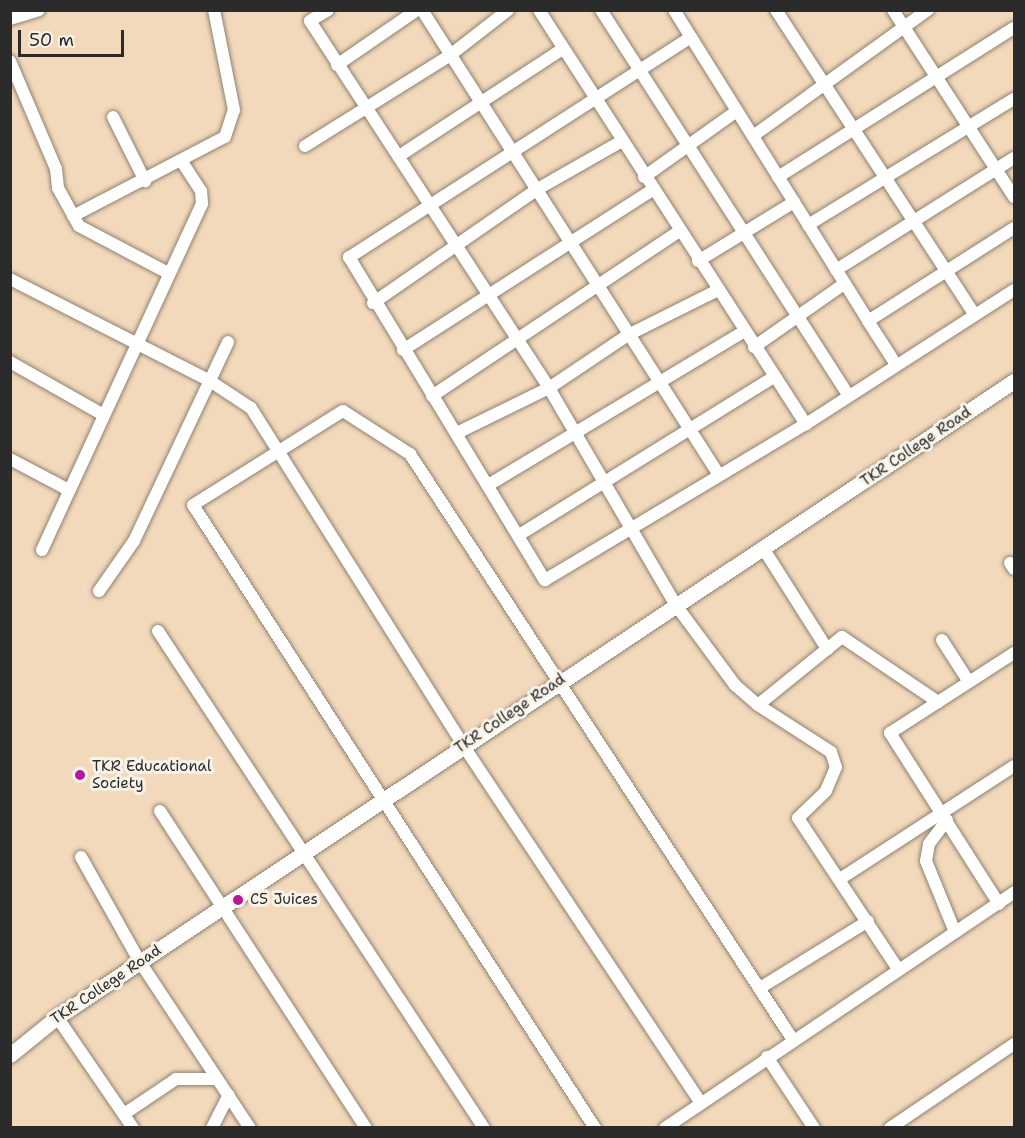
<!DOCTYPE html>
<html>
<head>
<meta charset="utf-8">
<style>
  body { margin:0 }
  #map { position:relative; width:1025px; height:1138px; overflow:hidden; background:#f3d9bb; font-family:"Shantell Sans",sans-serif }
  div>[style] { position:absolute }
  .roads { filter:drop-shadow(0 0 2px #8f8273) drop-shadow(0 0 2px #8f8273) }
  .minor>* { height:12px; margin:-6px; padding:0 6px; transform-origin:6px; border-radius:6px; background:#fff }
  .tertiary>* { height:15px; margin:-7.5px; padding:0 7.5px; transform-origin:7.5px; border-radius:7.5px; background:#fff }
  .dots>* { width:16px; height:16px; translate:-50% -50%; box-sizing:border-box; border:3px solid #f7f3e8; border-radius:50% }
  span { translate:-50% -50%; white-space:nowrap; text-align:center; line-height:1.15; -webkit-text-stroke:6px #f7f3e8; paint-order:stroke }
  .street-label { font-size:15px; color:#2b2b2b }
  .poi-label { font-size:15px; color:#2b2b2b }
  .left { translate:0 -50%; text-align:left }
  .frame { position:absolute; inset:0; border:12px solid #2b2b2b; pointer-events:none }
  .scale { position:absolute; left:18px; top:30px; width:106px; height:27px; box-sizing:border-box; border:3px solid #2b2b2b; border-top:0; padding-left:8px; font-size:18px; line-height:21px; white-space:nowrap; color:#2b2b2b; -webkit-text-stroke:4px #f7f3e8; paint-order:stroke }
</style>
</head>
<body>
<div id="map">
  <div class="roads">
    <div class="minor">
      <div style="left:328px;top:10px;width:21px;rotate:149deg"></div>
      <div style="left:310px;top:21px;width:438px;rotate:56.9deg"></div>
      <div style="left:549px;top:388px;width:250px;rotate:59.7deg"></div>
      <div style="left:675px;top:604px;width:101px;rotate:53.5deg"></div>
      <div style="left:735px;top:685px;width:30px;rotate:41deg"></div>
      <div style="left:758px;top:705px;width:108px;rotate:-39deg"></div>
      <div style="left:842px;top:637px;width:116px;rotate:34.1deg"></div>
      <div style="left:422px;top:10px;width:552px;rotate:57.43deg"></div>
      <div style="left:539px;top:10px;width:493px;rotate:57.2deg"></div>
      <div style="left:601px;top:10px;width:457px;rotate:57.3deg"></div>
      <div style="left:674px;top:10px;width:367px;rotate:58deg"></div>
      <div style="left:776px;top:10px;width:363px;rotate:56.9deg"></div>
      <div style="left:893px;top:10px;width:223px;rotate:57.1deg"></div>
      <div style="left:10px;top:19px;width:30px;rotate:-17deg"></div>
      <div style="left:691px;top:37px;width:407px;rotate:147.2deg"></div>
      <div style="left:349px;top:257px;width:378px;rotate:58.8deg"></div>
      <div style="left:545px;top:580px;width:304px;rotate:-30.9deg"></div>
      <div style="left:806px;top:424px;width:247px;rotate:-32.8deg"></div>
      <div style="left:10px;top:61px;width:117px;rotate:66.9deg"></div>
      <div style="left:56px;top:169px;width:19px;rotate:84deg"></div>
      <div style="left:58px;top:188px;width:43px;rotate:61.1deg"></div>
      <div style="left:79px;top:226px;width:101px;rotate:27.8deg"></div>
      <div style="left:337px;top:65px;width:97px;rotate:-34.5deg"></div>
      <div style="left:113px;top:117px;width:72px;rotate:63.4deg"></div>
      <div style="left:753px;top:136px;width:216px;rotate:-35.8deg"></div>
      <div style="left:305px;top:146px;width:170px;rotate:-32deg"></div>
      <div style="left:449px;top:56px;width:75px;rotate:-37.9deg"></div>
      <div style="left:399px;top:156px;width:194px;rotate:-33.2deg"></div>
      <div style="left:644px;top:177px;width:114px;rotate:-35.4deg"></div>
      <div style="left:778px;top:177px;width:279px;rotate:-32.3deg"></div>
      <div style="left:73px;top:216px;width:171px;rotate:-27.5deg"></div>
      <div style="left:225px;top:137px;width:28px;rotate:-72deg"></div>
      <div style="left:234px;top:110px;width:102px;rotate:-101.3deg"></div>
      <div style="left:808px;top:225px;width:241px;rotate:-31.5deg"></div>
      <div style="left:698px;top:261px;width:113px;rotate:-31.6deg"></div>
      <div style="left:836px;top:270px;width:210px;rotate:-32.2deg"></div>
      <div style="left:10px;top:279px;width:225px;rotate:27deg"></div>
      <div style="left:210px;top:381px;width:49px;rotate:33.4deg"></div>
      <div style="left:251px;top:408px;width:398px;rotate:57.8deg"></div>
      <div style="left:463px;top:745px;width:430px;rotate:56.4deg"></div>
      <div style="left:373px;top:303px;width:198px;rotate:-34.7deg"></div>
      <div style="left:536px;top:190px;width:99px;rotate:-29.7deg"></div>
      <div style="left:754px;top:347px;width:110px;rotate:-35deg"></div>
      <div style="left:403px;top:350px;width:296px;rotate:-32.7deg"></div>
      <div style="left:10px;top:362px;width:106px;rotate:29.5deg"></div>
      <div style="left:895px;top:363px;width:50px;rotate:-122.7deg"></div>
      <div style="left:868px;top:321px;width:173px;rotate:-32.5deg"></div>
      <div style="left:432px;top:396px;width:297px;rotate:-33.7deg"></div>
      <div style="left:457px;top:433px;width:102px;rotate:-26.1deg"></div>
      <div style="left:549px;top:388px;width:95px;rotate:-33.9deg"></div>
      <div style="left:628px;top:335px;width:101px;rotate:-26.6deg"></div>
      <div style="left:10px;top:459px;width:64px;rotate:27.8deg"></div>
      <div style="left:490px;top:484px;width:295px;rotate:-31deg"></div>
      <div style="left:519px;top:535px;width:300px;rotate:-31.8deg"></div>
      <div style="left:763px;top:548px;width:120px;rotate:57.6deg"></div>
      <div style="left:42px;top:550px;width:381px;rotate:-65.2deg"></div>
      <div style="left:202px;top:204px;width:13px;rotate:-94deg"></div>
      <div style="left:201px;top:191px;width:35px;rotate:-123deg"></div>
      <div style="left:1010px;top:563px;width:7px;rotate:56deg"></div>
      <div style="left:99px;top:591px;width:61px;rotate:-55deg"></div>
      <div style="left:134px;top:541px;width:220px;rotate:-64.7deg"></div>
      <div style="left:158px;top:631px;width:594px;rotate:56.74deg"></div>
      <div style="left:942px;top:640px;width:50px;rotate:57.3deg"></div>
      <div style="left:758px;top:705px;width:87px;rotate:32.8deg"></div>
      <div style="left:831px;top:752px;width:16px;rotate:72deg"></div>
      <div style="left:836px;top:767px;width:26px;rotate:113deg"></div>
      <div style="left:826px;top:791px;width:39px;rotate:136deg"></div>
      <div style="left:798px;top:818px;width:181px;rotate:56.5deg"></div>
      <div style="left:160px;top:811px;width:378px;rotate:57deg"></div>
      <div style="left:947px;top:820px;width:30px;rotate:127deg"></div>
      <div style="left:929px;top:844px;width:17px;rotate:100deg"></div>
      <div style="left:926px;top:861px;width:77px;rotate:67.8deg"></div>
      <div style="left:81px;top:857px;width:120px;rotate:60.7deg"></div>
      <div style="left:140px;top:962px;width:199px;rotate:56.5deg"></div>
      <div style="left:840px;top:879px;width:207px;rotate:-33deg"></div>
      <div style="left:999px;top:904px;width:203px;rotate:-122.5deg"></div>
      <div style="left:890px;top:733px;width:148px;rotate:-32.8deg"></div>
      <div style="left:760px;top:988px;width:127px;rotate:-31.8deg"></div>
      <div style="left:57px;top:1017px;width:135px;rotate:55.6deg"></div>
      <div style="left:767px;top:1057px;width:85px;rotate:56.5deg"></div>
      <div style="left:124px;top:1114px;width:63px;rotate:-33.9deg"></div>
      <div style="left:176px;top:1079px;width:41px"></div>
      <div style="left:212px;top:1128px;width:37px;rotate:-63deg"></div>
      <div style="left:595px;top:1128px;width:741px;rotate:-122.83deg"></div>
      <div style="left:193px;top:505px;width:177px;rotate:-32.1deg"></div>
      <div style="left:343px;top:411px;width:80px;rotate:32.7deg"></div>
      <div style="left:410px;top:454px;width:700px;rotate:56.83deg"></div>
      <div style="left:665px;top:1128px;width:421px;rotate:-34deg"></div>
      <div style="left:890px;top:1128px;width:150px;rotate:-34.1deg"></div>
    </div>
    <div class="tertiary">
      <div style="left:10px;top:1055px;width:60px;rotate:-39deg"></div>
      <div style="left:57px;top:1017px;width:1149px;rotate:-33.61deg"></div>
    </div>
  </div>
  <div class="dots">
    <div style="left:80px;top:775px;background:#b5179e"></div>
    <div style="left:238px;top:900px;background:#b5179e"></div>
  </div>
  <div class="street-label">
    <span style="left:916px;top:447px;rotate:-34deg">TKR College Road</span>
    <span style="left:510px;top:714px;rotate:-34deg">TKR College Road</span>
    <span style="left:106px;top:985px;rotate:-34deg">TKR College Road</span>
  </div>
  <div class="poi-label">
    <span class="left" style="left:92px;top:775px">TKR Educational<br>Society</span>
    <span class="left" style="left:250px;top:900px">C5 Juices</span>
  </div>
  <div class="frame"></div>
  <div class="scale">50 m</div>
</div>
</body>
</html>
